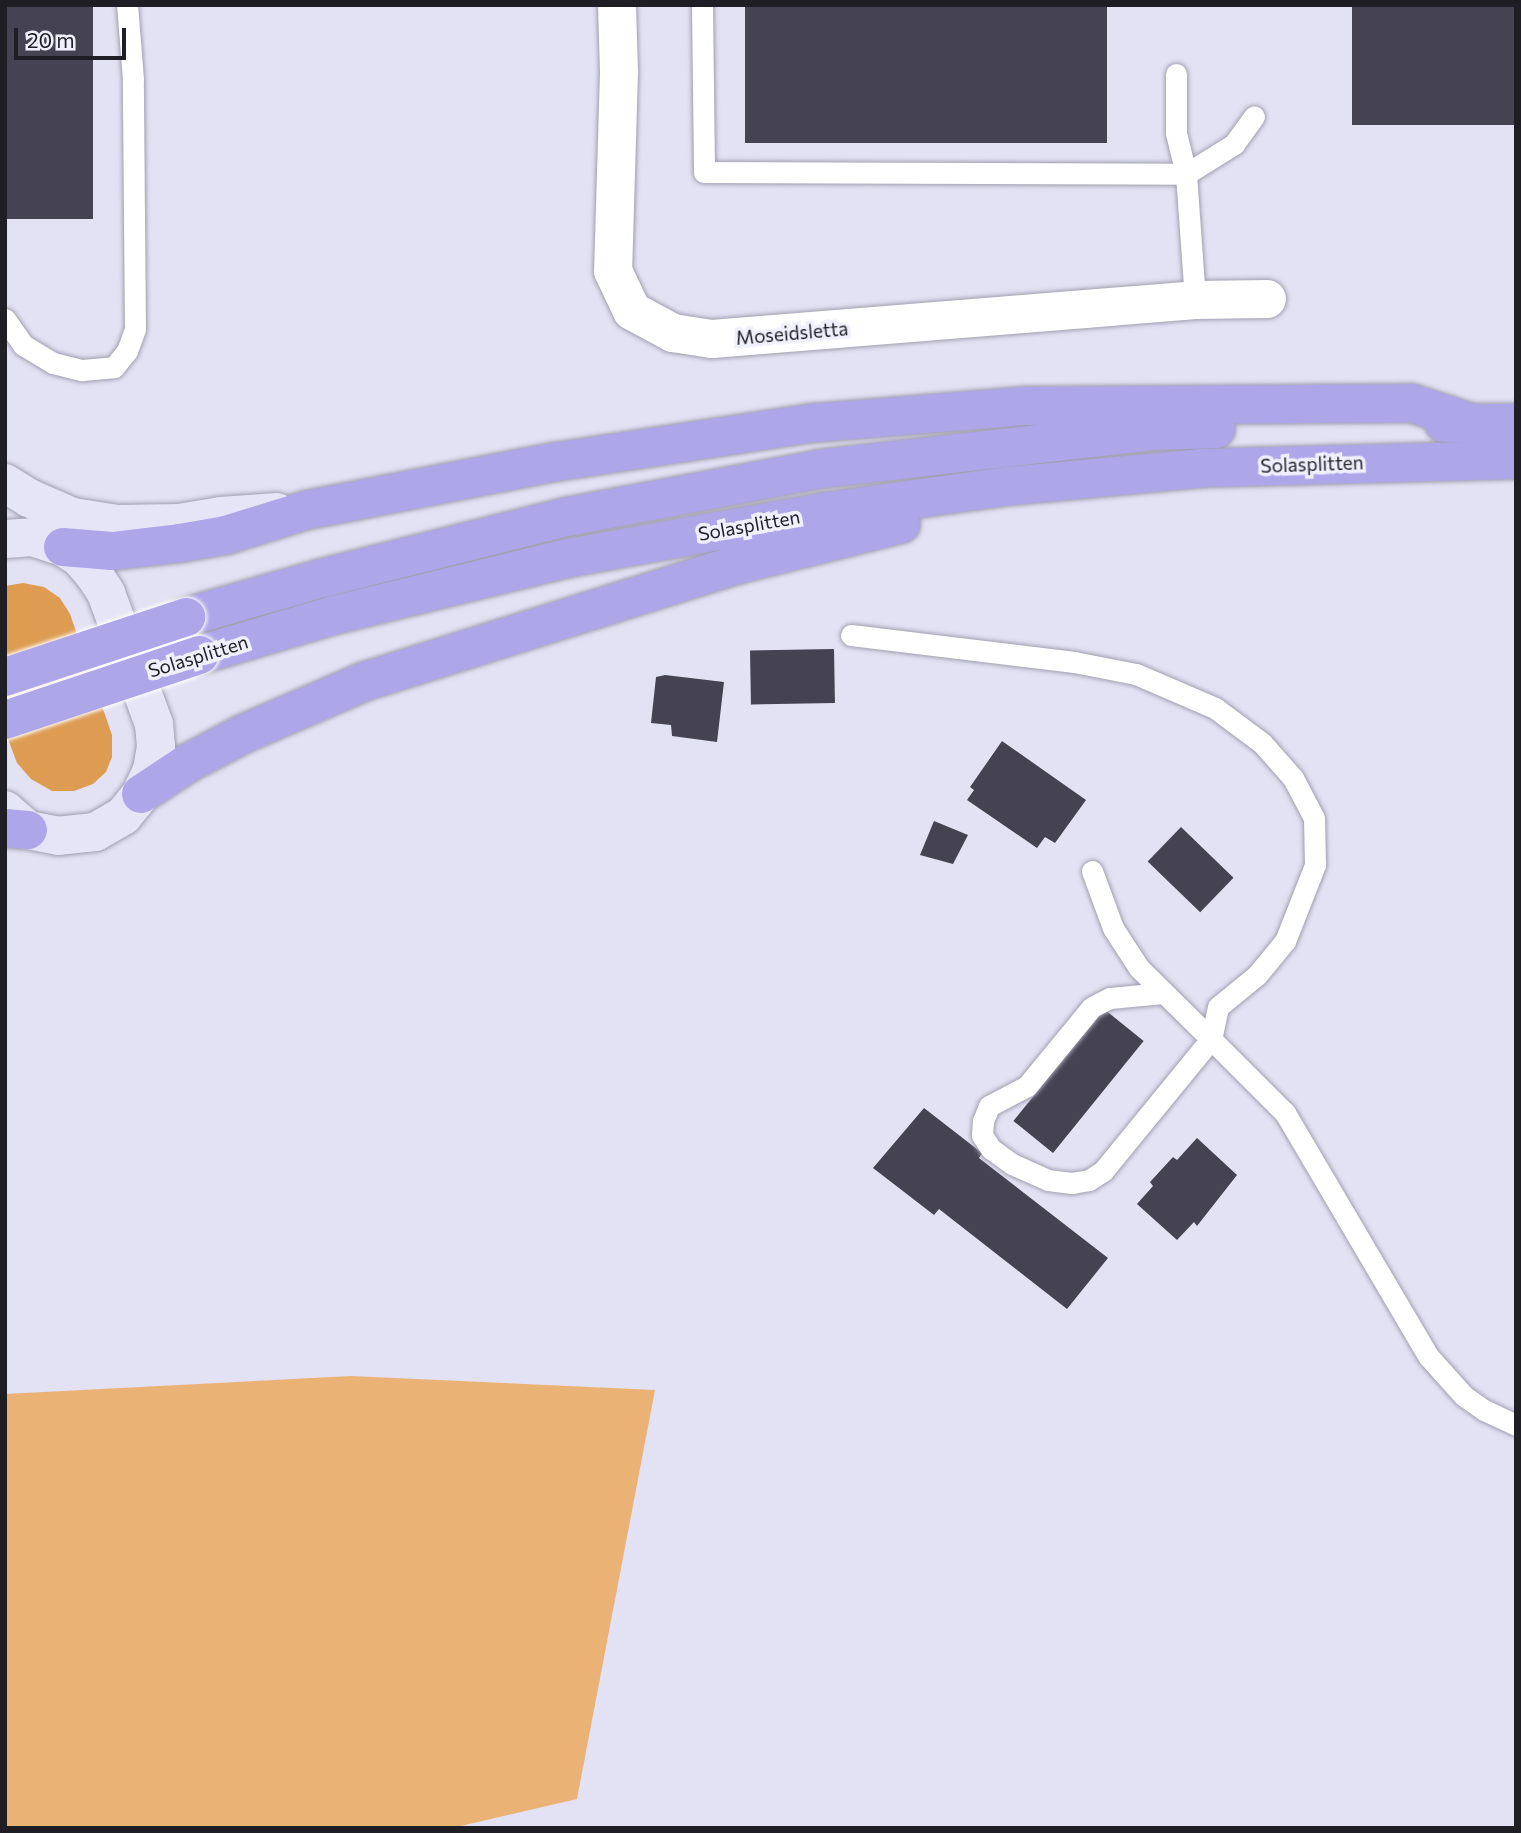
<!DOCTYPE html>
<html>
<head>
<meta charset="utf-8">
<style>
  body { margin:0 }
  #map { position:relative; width:1521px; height:1833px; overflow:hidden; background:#e3e2f4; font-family:Commissioner,sans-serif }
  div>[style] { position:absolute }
  .green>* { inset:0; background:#ebb276 }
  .water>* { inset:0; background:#dd9c52 }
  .building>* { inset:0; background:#454352; transform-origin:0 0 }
  .roads { filter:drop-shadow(0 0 2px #a09fb0) drop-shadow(0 0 2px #a09fb0) }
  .lane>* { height:21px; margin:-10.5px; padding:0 10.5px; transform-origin:10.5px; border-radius:10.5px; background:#fff }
  .street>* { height:38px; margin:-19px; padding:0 19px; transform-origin:19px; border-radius:19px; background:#fff }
  .secondary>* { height:38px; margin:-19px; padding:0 19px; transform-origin:19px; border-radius:19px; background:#e6e5f8 }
  .highway>* { height:38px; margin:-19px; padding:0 19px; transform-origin:19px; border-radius:19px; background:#ada7e9 }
  .bridges { filter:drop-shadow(0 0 2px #fff) drop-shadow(0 0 2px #fff) }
  .highway-bridge>* { height:38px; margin:-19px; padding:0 19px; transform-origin:19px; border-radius:19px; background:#ada7e9 }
  span { translate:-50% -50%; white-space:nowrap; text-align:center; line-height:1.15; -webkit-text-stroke:7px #f0effe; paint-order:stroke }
  .street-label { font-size:19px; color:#1e1e24 }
  .frame { position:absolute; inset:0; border:7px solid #1e1e24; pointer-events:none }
  .scale { position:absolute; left:14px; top:28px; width:112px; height:32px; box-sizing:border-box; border:4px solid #1e1e24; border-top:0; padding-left:9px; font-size:21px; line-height:24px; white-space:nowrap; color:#1e1e24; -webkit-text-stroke:5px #f0effe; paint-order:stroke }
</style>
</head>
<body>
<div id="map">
  <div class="green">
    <div style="clip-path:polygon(351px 1376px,655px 1390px,577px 1799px,452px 1828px,5px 1828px,5px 1394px)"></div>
  </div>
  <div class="water">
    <div style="clip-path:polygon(23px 583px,44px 587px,60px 598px,70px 614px,112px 735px,112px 757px,106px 772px,93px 784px,74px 791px,52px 791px,31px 779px,17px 763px,5px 731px,5px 586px)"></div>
  </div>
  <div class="building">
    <div style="left:5px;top:5px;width:88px;height:214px"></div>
    <div style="left:745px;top:5px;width:362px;height:138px"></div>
    <div style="left:1352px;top:5px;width:164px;height:120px"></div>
    <div style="left:834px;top:649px;width:54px;height:84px;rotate:89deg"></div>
    <div style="clip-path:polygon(665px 675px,724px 682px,717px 742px,672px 736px,671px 725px,651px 723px,656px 677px)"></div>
    <div style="clip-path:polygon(1002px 741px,1086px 800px,1055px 843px,1045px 837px,1037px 848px,967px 800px,974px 790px,970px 787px)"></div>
    <div style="clip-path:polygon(934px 821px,968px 835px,953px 864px,920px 855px)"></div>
    <div style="left:1181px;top:827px;width:73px;height:48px;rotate:44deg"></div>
    <div style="left:1104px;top:1009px;width:51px;height:144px;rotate:39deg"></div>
    <div style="clip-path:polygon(924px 1108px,982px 1153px,979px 1158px,1108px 1258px,1067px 1309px,939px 1209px,934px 1215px,873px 1168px)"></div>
    <div style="clip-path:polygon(1197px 1138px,1237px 1175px,1197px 1226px,1194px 1222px,1177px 1240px,1137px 1204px,1153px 1186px,1150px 1182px,1173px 1157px,1177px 1160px)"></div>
  </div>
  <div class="roads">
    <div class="lane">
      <div style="left:702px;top:5px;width:167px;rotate:89.3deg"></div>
      <div style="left:704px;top:172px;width:482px;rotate:0.2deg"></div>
      <div style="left:1186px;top:174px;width:126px;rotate:85.9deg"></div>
      <div style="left:1176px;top:74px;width:59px;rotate:90deg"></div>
      <div style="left:1176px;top:133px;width:42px;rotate:76.3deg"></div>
      <div style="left:1186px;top:174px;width:57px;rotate:-32deg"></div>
      <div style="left:1234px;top:144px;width:34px;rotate:-54deg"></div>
      <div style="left:5px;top:319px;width:32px;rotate:55deg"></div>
      <div style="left:23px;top:345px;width:35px;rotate:31deg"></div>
      <div style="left:53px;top:363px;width:30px;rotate:14deg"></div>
      <div style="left:82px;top:370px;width:32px;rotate:-5deg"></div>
      <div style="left:114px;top:367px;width:21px;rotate:-51deg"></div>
      <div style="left:127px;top:351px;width:23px;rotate:-70deg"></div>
      <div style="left:135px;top:329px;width:250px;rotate:-90.5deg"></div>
      <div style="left:133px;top:79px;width:74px;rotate:-94.6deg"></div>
      <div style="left:851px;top:635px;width:225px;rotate:6.9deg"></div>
      <div style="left:1074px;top:662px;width:63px;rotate:11deg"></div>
      <div style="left:1136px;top:674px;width:86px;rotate:23.3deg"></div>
      <div style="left:1215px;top:708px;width:59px;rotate:36.7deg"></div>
      <div style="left:1262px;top:743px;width:47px;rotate:48.5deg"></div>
      <div style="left:1293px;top:778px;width:45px;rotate:62.3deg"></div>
      <div style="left:1314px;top:818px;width:47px;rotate:88.8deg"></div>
      <div style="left:1315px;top:865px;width:82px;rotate:111.5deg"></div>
      <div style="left:1285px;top:941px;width:44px;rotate:129.5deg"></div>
      <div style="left:1257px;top:975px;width:50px;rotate:140.6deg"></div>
      <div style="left:1218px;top:1007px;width:33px;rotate:102deg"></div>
      <div style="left:1211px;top:1039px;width:105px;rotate:45deg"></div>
      <div style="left:1285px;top:1113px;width:283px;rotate:59.5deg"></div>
      <div style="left:1429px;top:1357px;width:52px;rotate:48.1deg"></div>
      <div style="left:1464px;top:1396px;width:24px;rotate:35deg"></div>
      <div style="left:1484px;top:1410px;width:35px;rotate:25deg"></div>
      <div style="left:1092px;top:871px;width:61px;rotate:69.8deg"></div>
      <div style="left:1113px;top:928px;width:48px;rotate:57deg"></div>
      <div style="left:1139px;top:968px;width:101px;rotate:44.6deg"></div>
      <div style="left:1211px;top:1039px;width:171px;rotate:129.3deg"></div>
      <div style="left:1103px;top:1171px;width:17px;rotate:147deg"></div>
      <div style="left:1089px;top:1180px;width:17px;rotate:170deg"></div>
      <div style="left:1072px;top:1183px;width:24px;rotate:-173deg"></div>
      <div style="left:1048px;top:1180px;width:39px;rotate:-156deg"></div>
      <div style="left:1012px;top:1164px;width:26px;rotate:-144deg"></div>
      <div style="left:991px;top:1149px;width:17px;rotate:-123deg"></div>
      <div style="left:982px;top:1135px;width:14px;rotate:-86deg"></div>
      <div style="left:983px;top:1121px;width:16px;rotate:-68deg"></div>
      <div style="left:989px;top:1106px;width:43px;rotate:-27.8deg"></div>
      <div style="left:1027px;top:1086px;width:102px;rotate:-50.6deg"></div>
      <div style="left:1092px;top:1007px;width:20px;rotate:-27deg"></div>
      <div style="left:1110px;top:998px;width:53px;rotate:-5.4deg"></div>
    </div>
    <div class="street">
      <div style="left:617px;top:5px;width:67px;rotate:88.3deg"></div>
      <div style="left:619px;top:72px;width:199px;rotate:91.7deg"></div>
      <div style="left:613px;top:271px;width:44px;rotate:64.6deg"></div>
      <div style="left:632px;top:311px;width:47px;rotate:28.2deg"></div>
      <div style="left:673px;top:333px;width:39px;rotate:9deg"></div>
      <div style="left:712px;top:339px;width:485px;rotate:-4.6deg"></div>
      <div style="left:1195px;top:300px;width:72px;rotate:-0.8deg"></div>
    </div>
    <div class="secondary">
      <div style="left:5px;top:483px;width:28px;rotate:32deg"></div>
      <div style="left:29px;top:498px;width:48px;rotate:23.4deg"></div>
      <div style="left:73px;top:517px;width:45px;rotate:9deg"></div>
      <div style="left:117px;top:524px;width:62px;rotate:-0.9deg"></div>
      <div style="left:179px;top:523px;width:43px;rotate:-9.5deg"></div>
      <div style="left:221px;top:516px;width:56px;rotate:-4.1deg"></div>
      <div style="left:5px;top:539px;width:27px;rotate:-4deg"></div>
      <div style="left:32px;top:537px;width:33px;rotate:18deg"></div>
      <div style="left:63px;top:547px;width:20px;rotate:33deg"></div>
      <div style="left:80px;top:558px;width:23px;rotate:50deg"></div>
      <div style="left:95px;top:576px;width:20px;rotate:57deg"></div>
      <div style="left:106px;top:593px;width:140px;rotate:69.9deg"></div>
      <div style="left:154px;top:724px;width:23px;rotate:85deg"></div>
      <div style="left:156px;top:747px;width:23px;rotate:100deg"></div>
      <div style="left:152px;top:770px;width:26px;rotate:115deg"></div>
      <div style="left:141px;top:794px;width:28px;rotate:129deg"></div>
      <div style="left:123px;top:816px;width:32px;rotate:150deg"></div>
      <div style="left:95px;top:832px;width:36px;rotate:174deg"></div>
      <div style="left:59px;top:836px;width:32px;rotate:-169deg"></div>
      <div style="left:28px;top:830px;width:30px;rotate:-139deg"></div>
    </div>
    <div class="highway">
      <div style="left:1444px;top:423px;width:72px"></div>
      <div style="left:63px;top:547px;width:49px;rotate:4.7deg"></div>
      <div style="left:112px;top:551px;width:68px;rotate:-6.7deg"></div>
      <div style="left:180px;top:543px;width:47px;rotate:-9.9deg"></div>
      <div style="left:226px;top:535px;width:85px;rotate:-17.2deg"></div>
      <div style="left:307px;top:510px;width:253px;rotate:-11deg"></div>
      <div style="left:555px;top:462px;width:262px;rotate:-8.6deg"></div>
      <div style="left:814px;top:423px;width:213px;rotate:-4.6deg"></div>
      <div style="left:1026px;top:406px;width:385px;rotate:-0.4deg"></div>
      <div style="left:1411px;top:403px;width:61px;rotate:18.1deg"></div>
      <div style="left:186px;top:617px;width:142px;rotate:-15.9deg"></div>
      <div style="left:323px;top:578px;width:251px;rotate:-14.1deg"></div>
      <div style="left:566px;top:517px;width:258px;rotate:-10.7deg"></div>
      <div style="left:819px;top:469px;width:333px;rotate:-6.5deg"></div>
      <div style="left:1150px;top:431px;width:66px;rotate:-1.7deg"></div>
      <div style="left:199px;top:655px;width:141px;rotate:-16.5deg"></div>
      <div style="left:334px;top:615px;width:241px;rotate:-13.7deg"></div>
      <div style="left:568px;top:558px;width:259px;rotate:-10.2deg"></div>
      <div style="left:823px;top:512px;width:188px;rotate:-8deg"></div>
      <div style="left:1009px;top:486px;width:195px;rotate:-5.3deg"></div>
      <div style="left:1203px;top:468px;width:313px;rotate:-1.5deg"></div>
      <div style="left:141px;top:794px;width:56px;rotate:-33.4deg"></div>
      <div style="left:188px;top:763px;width:62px;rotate:-27.8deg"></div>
      <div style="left:243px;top:734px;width:131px;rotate:-23.4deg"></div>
      <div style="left:363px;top:682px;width:395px;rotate:-17.4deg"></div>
      <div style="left:740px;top:564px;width:166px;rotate:-14deg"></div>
      <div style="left:5px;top:828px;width:23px;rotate:5deg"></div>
    </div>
  </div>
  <div class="bridges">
    <div class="highway-bridge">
      <div style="left:5px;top:677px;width:191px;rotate:-18.3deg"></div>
      <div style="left:5px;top:720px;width:205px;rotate:-18.5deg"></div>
    </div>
  </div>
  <div class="street-label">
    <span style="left:792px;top:333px;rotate:-5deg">Moseidsletta</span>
    <span style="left:1312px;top:464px;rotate:-2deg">Solasplitten</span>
    <span style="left:749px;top:525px;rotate:-10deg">Solasplitten</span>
    <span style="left:198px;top:656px;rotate:-17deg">Solasplitten</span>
  </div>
  <div class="frame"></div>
  <div class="scale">20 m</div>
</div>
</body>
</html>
